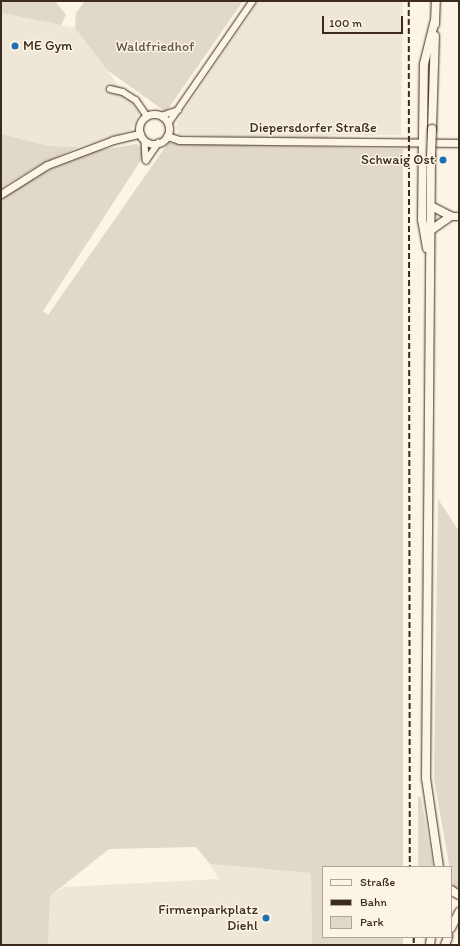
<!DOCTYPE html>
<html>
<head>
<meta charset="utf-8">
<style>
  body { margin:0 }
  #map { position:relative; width:460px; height:946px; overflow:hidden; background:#fcf5e5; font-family:Itim,sans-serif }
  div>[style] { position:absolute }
  .built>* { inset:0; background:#eee6d6 }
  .green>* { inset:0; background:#e0d8c8 }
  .roads { filter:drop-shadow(0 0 1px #3b2a1e) drop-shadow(0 0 1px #3b2a1e) }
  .minor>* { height:5.5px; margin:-2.75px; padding:0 2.75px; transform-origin:2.75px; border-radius:2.75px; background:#fcf5e5 }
  .tertiary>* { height:7px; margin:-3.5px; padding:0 3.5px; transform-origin:3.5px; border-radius:3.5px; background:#fcf5e5 }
  .tertiary>.ring { margin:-3.5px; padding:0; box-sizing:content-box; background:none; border:7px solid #fcf5e5; border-radius:50% }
  .secondary>* { height:8px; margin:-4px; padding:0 4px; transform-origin:4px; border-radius:4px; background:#fcf5e5 }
  .rail>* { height:1.5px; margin-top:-0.75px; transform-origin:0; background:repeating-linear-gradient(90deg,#3b2a1e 0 6px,transparent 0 9px) }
  .bridges { filter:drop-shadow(0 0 1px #3b2a1e) drop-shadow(0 0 1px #3b2a1e) }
  .secondary-bridge>* { height:8px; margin:-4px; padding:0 4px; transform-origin:4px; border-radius:4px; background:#fcf5e5 }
  .dots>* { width:11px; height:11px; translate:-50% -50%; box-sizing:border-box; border:2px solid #fcf5e5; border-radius:50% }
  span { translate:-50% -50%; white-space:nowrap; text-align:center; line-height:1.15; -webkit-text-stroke:3px #fcf5e5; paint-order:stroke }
  .poi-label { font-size:14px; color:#3b2a1e }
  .left { translate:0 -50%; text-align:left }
  .right { translate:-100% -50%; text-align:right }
  .park-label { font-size:14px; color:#645648 }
  .street-label { font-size:14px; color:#3b2a1e }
  .frame { position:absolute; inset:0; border:2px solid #3b2a1e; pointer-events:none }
  .legend { position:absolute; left:322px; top:866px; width:130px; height:72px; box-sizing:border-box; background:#fcf5e5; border:1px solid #afa495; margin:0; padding:5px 7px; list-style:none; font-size:12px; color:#3b2a1e }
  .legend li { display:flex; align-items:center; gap:8px; height:20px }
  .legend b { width:20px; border:1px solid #afa495 }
  .scale { position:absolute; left:322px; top:16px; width:81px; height:18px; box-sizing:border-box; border:2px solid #3b2a1e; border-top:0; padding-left:5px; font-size:12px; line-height:14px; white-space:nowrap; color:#3b2a1e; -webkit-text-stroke:3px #fcf5e5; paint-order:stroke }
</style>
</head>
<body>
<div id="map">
  <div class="built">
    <div style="clip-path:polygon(259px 1px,403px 1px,401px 135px,333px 135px,323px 139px,179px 135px,176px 127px,181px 115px)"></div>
    <div style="clip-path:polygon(1px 13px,75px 28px,139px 113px,131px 130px,78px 147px,49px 146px,1px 134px)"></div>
    <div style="clip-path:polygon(210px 864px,311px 873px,312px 945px,1px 945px,48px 944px,50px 896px,64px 887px,219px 879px)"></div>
  </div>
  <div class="green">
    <div style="clip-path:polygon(1px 1px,55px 1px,66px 15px,61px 25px,1px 13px)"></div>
    <div style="clip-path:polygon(85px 1px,243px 1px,166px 112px,107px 70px,75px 28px,76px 13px)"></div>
    <div style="clip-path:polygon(1px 134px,49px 146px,78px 147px,34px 168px,1px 188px)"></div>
    <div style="clip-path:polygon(168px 143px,403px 149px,403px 867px,323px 867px,323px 937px,403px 937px,403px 945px,312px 945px,311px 873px,210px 864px,196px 847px,109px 849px,50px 896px,48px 944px,1px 945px,1px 199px,25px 180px,95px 151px,136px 144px,147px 151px,43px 311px,48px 315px)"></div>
    <div style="clip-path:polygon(438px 499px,459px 531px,459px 891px,453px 887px,434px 779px)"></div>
    <div style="clip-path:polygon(418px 797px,421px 797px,433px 867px,418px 867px)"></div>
  </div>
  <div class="roads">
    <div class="minor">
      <div style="left:110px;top:89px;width:13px;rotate:13deg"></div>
      <div style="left:123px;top:92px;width:15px;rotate:32deg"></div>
      <div style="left:136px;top:100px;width:19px;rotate:55deg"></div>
      <div style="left:161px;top:116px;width:18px;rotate:-19deg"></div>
      <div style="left:168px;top:124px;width:150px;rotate:-55.4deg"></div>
      <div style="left:145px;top:141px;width:18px;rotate:87deg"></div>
      <div style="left:146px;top:161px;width:22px;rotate:-56deg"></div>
    </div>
    <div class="tertiary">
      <div class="ring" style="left:139px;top:114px;width:23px;height:23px"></div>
      <div style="left:167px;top:136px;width:13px;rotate:18deg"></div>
      <div style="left:179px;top:140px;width:280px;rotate:0.6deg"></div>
      <div style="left:1px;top:194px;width:54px;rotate:-32.2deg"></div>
      <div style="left:47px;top:165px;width:71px;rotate:-20.7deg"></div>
      <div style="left:113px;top:140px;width:28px;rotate:-13deg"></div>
      <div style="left:451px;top:216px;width:8px"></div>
    </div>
    <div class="secondary">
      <div style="left:435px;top:24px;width:23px;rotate:-88deg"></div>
      <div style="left:432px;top:129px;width:93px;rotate:-88.2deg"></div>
      <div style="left:431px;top:157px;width:621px;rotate:90.46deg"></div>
      <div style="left:426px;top:778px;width:90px;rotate:81.7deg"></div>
      <div style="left:431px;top:206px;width:22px;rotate:27deg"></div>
      <div style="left:431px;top:230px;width:24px;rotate:-35deg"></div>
      <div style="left:427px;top:248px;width:28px;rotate:-100deg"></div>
      <div style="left:422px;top:220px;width:156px;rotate:-89.3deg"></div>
      <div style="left:424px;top:64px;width:45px;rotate:-76deg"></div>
      <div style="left:451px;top:890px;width:9px;rotate:32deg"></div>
      <div style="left:451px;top:928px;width:18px;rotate:-63deg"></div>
      <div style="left:430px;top:945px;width:8px;rotate:-83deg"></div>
      <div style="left:445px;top:945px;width:9px;rotate:-69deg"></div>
    </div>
  </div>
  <div class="rail">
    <div style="left:409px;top:1px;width:866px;rotate:89.93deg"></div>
    <div style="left:414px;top:937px;width:8px;rotate:90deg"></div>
  </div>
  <div class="bridges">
    <div class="secondary-bridge">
      <div style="left:431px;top:157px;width:28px;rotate:-88deg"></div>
    </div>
  </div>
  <div class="dots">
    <div style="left:15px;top:46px;background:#1f6fb2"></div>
    <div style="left:443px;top:160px;background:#1f6fb2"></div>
    <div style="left:266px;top:918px;background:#1f6fb2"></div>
  </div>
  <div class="poi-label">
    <span class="left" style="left:23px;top:46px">ME Gym</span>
    <span class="right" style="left:435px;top:160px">Schwaig Ost</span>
    <span class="right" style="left:258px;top:918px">Firmenparkplatz<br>Diehl</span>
  </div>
  <div class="park-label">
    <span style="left:155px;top:47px">Waldfriedhof</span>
  </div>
  <div class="street-label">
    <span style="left:313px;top:128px">Diepersdorfer Straße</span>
  </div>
  <div class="frame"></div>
  <ul class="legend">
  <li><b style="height:5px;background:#fcf5e5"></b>Straße</li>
  <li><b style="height:5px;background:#3b2a1e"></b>Bahn</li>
  <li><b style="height:11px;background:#e0d8c8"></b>Park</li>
  </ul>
  <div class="scale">100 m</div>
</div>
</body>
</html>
